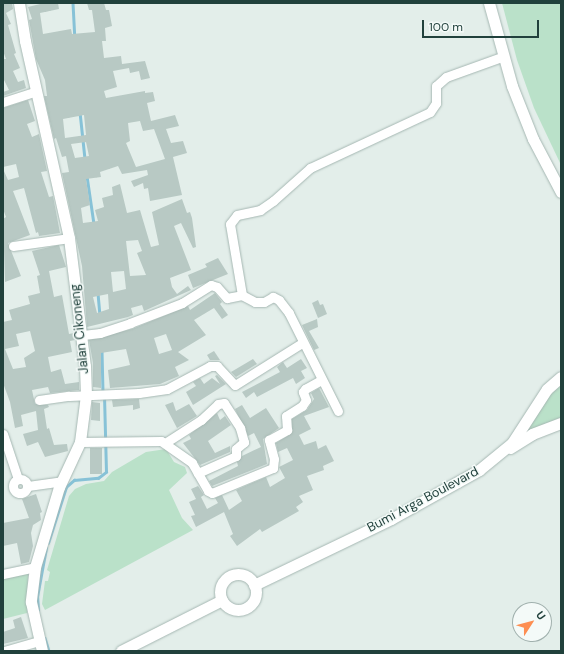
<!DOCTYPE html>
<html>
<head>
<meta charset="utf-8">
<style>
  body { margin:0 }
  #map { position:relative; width:564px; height:654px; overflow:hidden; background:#e3eeea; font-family:"DM Sans",sans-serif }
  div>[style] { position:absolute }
  .green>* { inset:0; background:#bae1c9 }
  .stream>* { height:2.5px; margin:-1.25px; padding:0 1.25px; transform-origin:1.25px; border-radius:1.25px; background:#87c2d7 }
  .building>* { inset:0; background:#b8c9c4; transform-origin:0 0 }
  .roads { filter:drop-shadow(0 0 1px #a5b7b2) drop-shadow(0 0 1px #a5b7b2) }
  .minor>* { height:9px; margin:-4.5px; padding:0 4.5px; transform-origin:4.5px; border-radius:4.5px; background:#fff }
  .minor>.ring { margin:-4.5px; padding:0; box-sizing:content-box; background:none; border:9px solid #fff; border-radius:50% }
  .tertiary>* { height:11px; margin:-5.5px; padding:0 5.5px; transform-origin:5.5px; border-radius:5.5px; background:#fff }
  .tertiary>.ring { margin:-5.5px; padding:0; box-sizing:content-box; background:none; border:11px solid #fff; border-radius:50% }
  span { translate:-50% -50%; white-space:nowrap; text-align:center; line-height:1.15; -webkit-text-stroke:3px #f4faf8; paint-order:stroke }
  .street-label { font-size:13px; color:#21413c }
  .frame { position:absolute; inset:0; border:4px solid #21413c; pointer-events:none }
  .north { position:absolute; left:512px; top:602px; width:40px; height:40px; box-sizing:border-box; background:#f4faf8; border:1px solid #a0b0ad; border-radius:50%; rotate:54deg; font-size:11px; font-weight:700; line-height:16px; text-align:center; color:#21413c }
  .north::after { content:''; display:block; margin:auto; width:14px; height:18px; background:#fd8e52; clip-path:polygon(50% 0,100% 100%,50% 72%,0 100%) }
  .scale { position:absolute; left:422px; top:20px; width:117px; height:18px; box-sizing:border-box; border:2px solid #21413c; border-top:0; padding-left:5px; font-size:12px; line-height:14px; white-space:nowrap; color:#21413c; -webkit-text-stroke:3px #f4faf8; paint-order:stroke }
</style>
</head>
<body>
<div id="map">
  <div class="green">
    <div style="clip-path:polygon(502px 3px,561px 3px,561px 165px,534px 108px,517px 60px)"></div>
    <div style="clip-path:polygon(561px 384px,561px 419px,524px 437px,551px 391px)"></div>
    <div style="clip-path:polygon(166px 449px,174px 462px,185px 467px,187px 473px,169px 490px,182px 518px,193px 530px,45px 610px,42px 604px,45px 581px,48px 581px,50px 572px,47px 570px,69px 496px,75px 489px,86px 484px,104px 481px,112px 472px,146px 452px)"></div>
    <div style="clip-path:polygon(28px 573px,27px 613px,3px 619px,3px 578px)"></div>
  </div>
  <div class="stream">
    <div style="left:73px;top:3px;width:33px;rotate:87deg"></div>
    <div style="left:80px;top:112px;width:47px;rotate:83.9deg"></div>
    <div style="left:87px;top:176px;width:49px;rotate:81.7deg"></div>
    <div style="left:98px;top:293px;width:21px;rotate:85deg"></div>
    <div style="left:102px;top:351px;width:41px;rotate:88.6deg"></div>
    <div style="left:48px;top:543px;width:59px;rotate:-72.2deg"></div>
    <div style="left:66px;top:487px;width:11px;rotate:-41deg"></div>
    <div style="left:74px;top:480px;width:24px;rotate:-5deg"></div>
    <div style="left:98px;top:478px;width:10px;rotate:-37deg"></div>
    <div style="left:106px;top:472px;width:75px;rotate:-91.5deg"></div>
    <div style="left:38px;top:610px;width:13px;rotate:-94deg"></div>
    <div style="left:37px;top:597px;width:50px;rotate:-79.6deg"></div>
    <div style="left:45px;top:638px;width:14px;rotate:73deg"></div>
  </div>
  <div class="building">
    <div style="clip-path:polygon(3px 3px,12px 4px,13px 9px,6px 13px,11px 24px,8px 25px,16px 53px,14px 54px,20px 68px,13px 71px,18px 82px,24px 80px,26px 88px,3px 96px,3px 92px,9px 90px,3px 78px,3px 59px,6px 59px,3px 51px)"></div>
    <div style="clip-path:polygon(evenodd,44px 3px,58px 3px,59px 9px,40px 13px,43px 34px,71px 29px,72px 34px,95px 32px,92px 10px,89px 10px,87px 3px,104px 3px,106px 10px,109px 10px,112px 26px,105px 28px,106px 41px,102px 41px,104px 58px,121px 56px,122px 64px,145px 61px,150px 78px,141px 80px,139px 71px,130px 73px,129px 68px,113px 71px,117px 87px,104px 91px,106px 98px,145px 91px,145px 93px,153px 92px,155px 101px,147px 103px,151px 121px,175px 115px,179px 126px,166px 129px,171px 143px,183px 141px,187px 153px,173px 157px,182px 195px,150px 201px,148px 188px,144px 189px,143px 183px,134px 187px,131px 181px,148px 175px,147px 170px,122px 174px,118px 166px,100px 172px,101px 177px,86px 179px,90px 205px,81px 208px,83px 223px,98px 221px,95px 210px,104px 207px,102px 198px,113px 195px,112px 187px,120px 184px,127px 213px,140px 210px,151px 247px,159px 245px,152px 212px,182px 199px,187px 213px,190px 212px,192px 218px,196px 247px,193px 248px,181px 223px,174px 226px,191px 270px,170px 278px,172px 287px,177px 294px,188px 286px,191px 290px,144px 311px,142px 305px,131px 308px,133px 315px,128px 317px,87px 327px,82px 266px,62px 173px,69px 172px,66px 156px,62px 157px,56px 138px,54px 139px,44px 96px,47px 96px,45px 80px,36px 59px,29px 20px,32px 19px,28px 7px,44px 3px,84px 115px,86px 135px,65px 138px,63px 119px,84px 115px,44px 3px,140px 121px,143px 131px,154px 129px,165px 159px,136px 167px,126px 143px,130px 141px,128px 123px,140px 121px,44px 3px,86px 142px,89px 156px,75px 158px,71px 144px,86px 142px,44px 3px,138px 240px,142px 251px,137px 253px,146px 275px,130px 276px,126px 241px,138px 240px,44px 3px,124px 271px,126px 289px,113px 292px,111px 272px,124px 271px,44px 3px,108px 294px,109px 309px,97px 313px,93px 297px,108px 294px)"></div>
    <div style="clip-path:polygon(28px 100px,35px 121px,27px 124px,32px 137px,39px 134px,47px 171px,41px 172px,49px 197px,53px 196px,60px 233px,39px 236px,38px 232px,36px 233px,24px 188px,13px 191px,30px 235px,8px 243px,21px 276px,5px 282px,3px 219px,6px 217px,3px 209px,3px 169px,8px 180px,19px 177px,16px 164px,3px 167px,3px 108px)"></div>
    <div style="clip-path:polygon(evenodd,59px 245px,66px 267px,49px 271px,54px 297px,62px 295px,69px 334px,74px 333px,75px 340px,70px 341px,72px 352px,48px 357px,51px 372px,61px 369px,65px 384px,79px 382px,79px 390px,50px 393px,48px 387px,32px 390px,35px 404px,48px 405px,49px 407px,44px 409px,47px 429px,49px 428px,54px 445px,67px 444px,68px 451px,45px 457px,38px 442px,27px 446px,23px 434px,38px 430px,36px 411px,21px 415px,23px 426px,15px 428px,10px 402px,3px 383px,3px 322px,12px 320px,9px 310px,30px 304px,28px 296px,40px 293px,37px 276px,40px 275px,32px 251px,59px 245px,30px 331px,35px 351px,24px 358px,26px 367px,13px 369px,5px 349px,19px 346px,16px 334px,30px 331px)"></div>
    <div style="clip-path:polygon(218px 258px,228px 274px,193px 288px,188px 275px,207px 267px,205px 264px)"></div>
    <div style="clip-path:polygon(evenodd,215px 293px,222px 302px,220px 304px,228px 315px,222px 319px,214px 308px,194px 320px,206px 335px,178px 352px,189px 360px,175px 367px,179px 376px,160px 384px,110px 388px,108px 370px,130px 365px,126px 349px,101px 353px,101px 388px,93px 387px,93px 363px,89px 340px,132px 329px,188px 306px,190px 310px,215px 293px,166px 334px,172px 350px,159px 354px,154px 338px,166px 334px)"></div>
    <div style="clip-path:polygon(318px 300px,320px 305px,323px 304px,327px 314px,318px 318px,312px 303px)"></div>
    <div style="clip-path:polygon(317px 319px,318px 327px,309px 331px,319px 348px,314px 350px,302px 325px)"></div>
    <div style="clip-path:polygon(214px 351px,220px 360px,210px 360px,207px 355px)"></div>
    <div style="clip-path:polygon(253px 359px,257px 364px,236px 377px,231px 372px)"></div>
    <div style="clip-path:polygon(301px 359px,307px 368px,301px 371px,305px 378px,296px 384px,293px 378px,257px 397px,254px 392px,246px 398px,242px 392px,280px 372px,277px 367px,283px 362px,287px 368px)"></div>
    <div style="clip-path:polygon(217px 375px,226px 384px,193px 405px,186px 392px,196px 386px,193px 382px,200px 378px,204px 384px,212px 378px,220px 384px,215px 376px)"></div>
    <div style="clip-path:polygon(319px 388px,329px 407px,304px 416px,311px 429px,299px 435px,304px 445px,316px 441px,318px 449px,326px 445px,334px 461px,323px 466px,324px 470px,307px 476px,313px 490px,299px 496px,303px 502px,296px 507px,299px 511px,262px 532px,260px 529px,237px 546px,230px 536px,233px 534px,224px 512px,196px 527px,191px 516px,195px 515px,189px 502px,196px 499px,191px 489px,198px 486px,204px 495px,201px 497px,207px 509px,218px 503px,215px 498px,222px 495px,229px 510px,242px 501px,236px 490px,266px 477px,270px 487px,285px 478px,279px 467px,293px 460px,287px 448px,278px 452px,276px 443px,292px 433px,292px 419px,307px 410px,314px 399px,311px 393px)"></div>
    <div style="clip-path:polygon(139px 399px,140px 408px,133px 410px,133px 405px,113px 407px,112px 400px)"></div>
    <div style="clip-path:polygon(92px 402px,100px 403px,100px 421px,91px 420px)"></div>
    <div style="clip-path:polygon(173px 402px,176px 411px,189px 404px,197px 416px,177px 428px,165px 405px)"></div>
    <div style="clip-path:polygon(242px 405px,250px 418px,266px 408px,279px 428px,263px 439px,267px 464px,212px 486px,209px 481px,238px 466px,237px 462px,242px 456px,261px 447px,254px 433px,248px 436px,235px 409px)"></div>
    <div style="clip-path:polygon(217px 413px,220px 420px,225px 416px,231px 425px,208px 441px,215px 453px,230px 446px,230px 452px,200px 465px,183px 443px,191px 439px,189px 435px)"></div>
    <div style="left:90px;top:448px;width:12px;height:26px"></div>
    <div style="clip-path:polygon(36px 494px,42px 512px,40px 513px,41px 520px,33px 525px,31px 533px,33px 546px,29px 562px,21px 564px,17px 543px,3px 546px,3px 523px,29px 518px,22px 499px)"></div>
    <div style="clip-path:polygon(21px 617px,28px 638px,3px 644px,3px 632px,15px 628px,13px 620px)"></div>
  </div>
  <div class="roads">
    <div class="minor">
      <div style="left:3px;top:102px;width:35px;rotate:-18deg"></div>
      <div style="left:13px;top:246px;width:57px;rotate:-8.1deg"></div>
      <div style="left:83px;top:335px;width:17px;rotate:-7deg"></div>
      <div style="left:100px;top:333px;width:32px;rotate:-18deg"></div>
      <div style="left:130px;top:323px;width:56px;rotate:-21deg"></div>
      <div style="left:182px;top:303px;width:34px;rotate:-32deg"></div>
      <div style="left:211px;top:285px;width:6px;rotate:18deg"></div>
      <div style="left:217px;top:287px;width:15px;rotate:48deg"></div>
      <div style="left:227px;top:298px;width:15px;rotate:-11deg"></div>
      <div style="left:39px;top:400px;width:30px;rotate:-8deg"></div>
      <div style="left:69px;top:396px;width:70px;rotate:-2.5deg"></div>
      <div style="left:139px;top:393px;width:28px;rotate:-8deg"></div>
      <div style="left:167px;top:389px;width:49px;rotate:-28.1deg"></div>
      <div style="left:210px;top:366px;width:7px"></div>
      <div style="left:217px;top:366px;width:26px;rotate:47deg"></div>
      <div style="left:235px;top:385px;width:79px;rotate:-32.1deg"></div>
      <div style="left:338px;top:411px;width:110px;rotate:-116.6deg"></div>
      <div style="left:289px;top:313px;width:16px;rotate:-128deg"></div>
      <div style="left:279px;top:300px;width:7px;rotate:-153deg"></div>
      <div style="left:273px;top:297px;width:10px;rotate:151deg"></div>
      <div style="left:264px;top:302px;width:9px;rotate:180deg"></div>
      <div style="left:255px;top:302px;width:15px;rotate:-152deg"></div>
      <div style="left:242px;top:295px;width:72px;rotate:-99.6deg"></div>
      <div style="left:230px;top:224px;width:11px;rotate:-52deg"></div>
      <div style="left:237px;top:215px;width:24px;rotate:-12deg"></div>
      <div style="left:260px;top:210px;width:16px;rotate:-35deg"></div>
      <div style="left:273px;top:201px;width:50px;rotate:-41.7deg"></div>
      <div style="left:310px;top:168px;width:132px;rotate:-25deg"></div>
      <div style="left:430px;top:112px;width:11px;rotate:-56deg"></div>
      <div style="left:436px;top:103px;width:17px;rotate:-90deg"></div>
      <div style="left:436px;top:86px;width:13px;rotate:-42deg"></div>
      <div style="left:446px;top:77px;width:59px;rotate:-19.7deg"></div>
      <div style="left:3px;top:434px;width:47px;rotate:71.6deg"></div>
      <div style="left:80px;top:442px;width:81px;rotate:-0.7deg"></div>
      <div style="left:161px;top:441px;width:38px;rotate:35deg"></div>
      <div style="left:192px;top:463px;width:32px;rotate:60deg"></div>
      <div style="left:208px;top:491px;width:4px;rotate:27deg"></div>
      <div style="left:212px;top:493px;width:66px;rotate:-22.3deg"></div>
      <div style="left:273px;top:468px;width:9px;rotate:-84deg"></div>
      <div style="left:274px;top:459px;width:20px;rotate:-105deg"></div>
      <div style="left:269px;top:440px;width:21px;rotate:-29deg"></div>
      <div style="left:287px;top:430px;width:14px;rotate:-94deg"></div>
      <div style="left:286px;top:416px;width:19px;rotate:-32deg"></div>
      <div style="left:302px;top:406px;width:7px;rotate:-56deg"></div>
      <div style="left:306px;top:400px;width:9px;rotate:-111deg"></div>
      <div style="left:303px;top:392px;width:4px;rotate:-56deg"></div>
      <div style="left:305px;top:389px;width:18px;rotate:-29deg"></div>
      <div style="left:165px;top:443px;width:43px;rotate:-32.6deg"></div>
      <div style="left:201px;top:420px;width:23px;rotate:-43deg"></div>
      <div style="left:218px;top:404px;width:6px;rotate:-9deg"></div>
      <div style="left:224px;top:403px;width:30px;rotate:57deg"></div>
      <div style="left:240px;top:428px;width:15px;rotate:74deg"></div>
      <div style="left:244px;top:442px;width:11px;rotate:139deg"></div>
      <div style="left:236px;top:449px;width:7px;rotate:90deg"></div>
      <div style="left:236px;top:456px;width:42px;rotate:155.9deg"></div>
      <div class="ring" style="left:13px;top:479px;width:5px;height:5px"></div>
      <div style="left:28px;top:486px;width:34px;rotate:-8deg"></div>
      <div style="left:3px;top:574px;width:33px;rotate:-12deg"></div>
      <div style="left:4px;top:651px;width:36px;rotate:-16deg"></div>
    </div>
    <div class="tertiary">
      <div style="left:19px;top:3px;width:38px;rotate:81deg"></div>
      <div style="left:25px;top:41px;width:202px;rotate:77.4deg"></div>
      <div style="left:69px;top:238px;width:129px;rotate:82.9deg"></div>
      <div style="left:85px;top:366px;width:29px;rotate:88deg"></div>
      <div style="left:86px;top:395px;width:47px;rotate:97.3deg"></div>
      <div style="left:80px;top:442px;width:50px;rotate:115deg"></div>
      <div style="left:59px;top:487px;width:84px;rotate:106.7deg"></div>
      <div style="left:35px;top:567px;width:35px;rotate:97deg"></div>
      <div style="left:31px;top:602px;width:50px;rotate:77.3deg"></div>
      <div style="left:489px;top:3px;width:86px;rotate:74.5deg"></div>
      <div style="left:512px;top:86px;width:57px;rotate:68.4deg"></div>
      <div style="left:533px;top:139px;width:60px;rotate:62.2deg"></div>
      <div style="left:510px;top:448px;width:26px;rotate:-32deg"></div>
      <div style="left:532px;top:434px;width:31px;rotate:-21deg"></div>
      <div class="ring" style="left:220px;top:574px;width:25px;height:25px"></div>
      <div style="left:254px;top:585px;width:152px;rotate:-25.7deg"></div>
      <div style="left:391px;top:519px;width:101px;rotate:-29.1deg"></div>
      <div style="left:479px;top:470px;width:43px;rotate:-39.3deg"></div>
      <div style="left:512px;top:443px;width:64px;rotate:-57.1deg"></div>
      <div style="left:547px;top:389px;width:18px;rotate:-41deg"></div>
      <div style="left:121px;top:651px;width:113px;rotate:-26.8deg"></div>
    </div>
  </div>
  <div class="street-label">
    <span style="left:80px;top:329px;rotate:-96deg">Jalan Cikoneng</span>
    <span style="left:423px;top:500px;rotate:-28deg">Bumi Arga Boulevard</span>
  </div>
  <div class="frame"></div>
  <div class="north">U</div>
  <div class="scale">100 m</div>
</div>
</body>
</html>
